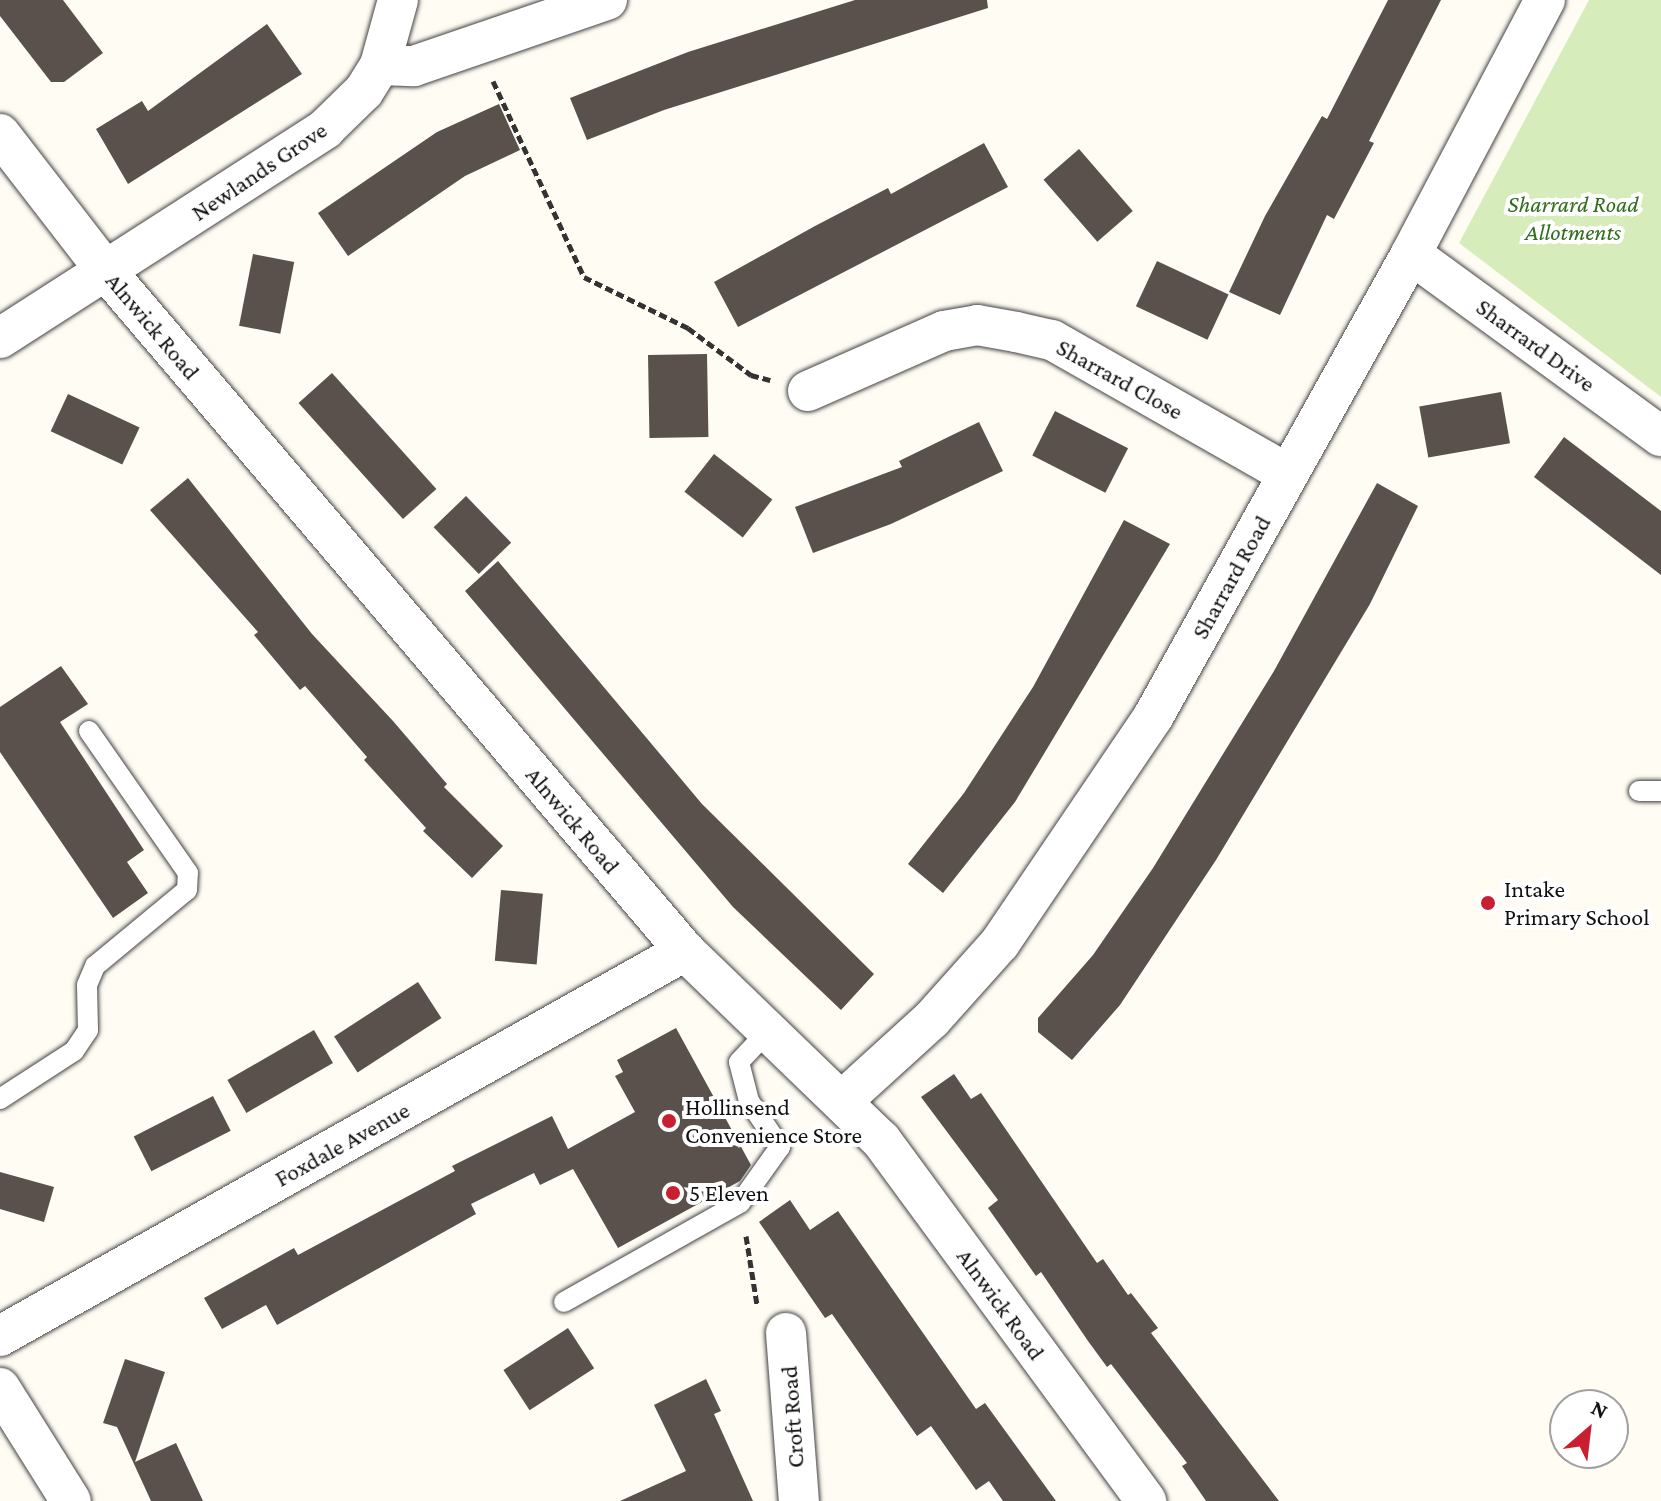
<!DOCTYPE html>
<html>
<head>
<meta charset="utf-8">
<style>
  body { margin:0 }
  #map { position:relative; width:1661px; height:1501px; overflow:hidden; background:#fffcf4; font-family:"Crimson Pro",serif }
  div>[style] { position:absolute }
  .green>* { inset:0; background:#d7ecbb }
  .building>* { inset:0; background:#5a514c; transform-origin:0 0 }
  .path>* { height:5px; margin-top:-2.5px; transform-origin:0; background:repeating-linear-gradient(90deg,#333 0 8px,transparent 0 12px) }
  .roads { filter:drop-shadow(0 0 2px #444) drop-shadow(0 0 2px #444) }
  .service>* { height:20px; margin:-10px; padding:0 10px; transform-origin:10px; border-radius:10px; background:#fff }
  .minor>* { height:40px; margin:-20px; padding:0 20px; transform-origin:20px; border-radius:20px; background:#fff }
  .dots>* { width:22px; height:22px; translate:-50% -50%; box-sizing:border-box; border:4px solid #fff; border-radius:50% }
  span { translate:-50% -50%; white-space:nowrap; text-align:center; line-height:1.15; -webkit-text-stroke:8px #fff; paint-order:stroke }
  .street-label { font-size:24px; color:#111 }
  .park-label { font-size:24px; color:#316d1c; font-style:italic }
  .poi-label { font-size:24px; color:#111 }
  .left { translate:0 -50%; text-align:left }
  .north { position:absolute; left:1549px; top:1389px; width:80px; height:80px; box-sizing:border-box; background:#fff; border:2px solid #a0a0a0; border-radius:50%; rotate:28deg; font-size:22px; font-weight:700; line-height:32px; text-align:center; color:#111 }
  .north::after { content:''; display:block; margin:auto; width:28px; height:36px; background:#c92031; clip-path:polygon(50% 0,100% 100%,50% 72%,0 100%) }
</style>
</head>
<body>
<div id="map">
  <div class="green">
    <div style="clip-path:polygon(1589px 0,1661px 0,1661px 397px,1459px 243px)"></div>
  </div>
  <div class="building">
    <div style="clip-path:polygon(0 0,63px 0,103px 53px,64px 82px,51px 82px,0 16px)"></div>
    <div style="clip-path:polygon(855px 0,987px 0,988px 8px,664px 110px,587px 140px,570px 98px,688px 52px)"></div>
    <div style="clip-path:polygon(1388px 0,1441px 0,1369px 141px,1374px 143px,1334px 219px,1327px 215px,1280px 315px,1229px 292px,1265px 216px,1322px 116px,1327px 119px)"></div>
    <div style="clip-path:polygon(267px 24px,302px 74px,128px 184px,96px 129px,142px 101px,148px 111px)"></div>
    <div style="clip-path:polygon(499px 104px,520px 150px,465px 176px,348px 256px,318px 213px,437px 132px)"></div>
    <div style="clip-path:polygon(984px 143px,1008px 187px,738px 327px,714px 282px,815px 226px,888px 188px,891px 194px)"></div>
    <div style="left:1079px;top:149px;width:82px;height:47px;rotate:49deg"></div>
    <div style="left:253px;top:254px;width:42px;height:73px;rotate:11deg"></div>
    <div style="left:1157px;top:261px;width:79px;height:50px;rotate:25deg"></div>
    <div style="left:707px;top:354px;width:83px;height:59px;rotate:89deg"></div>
    <div style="left:332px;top:373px;width:156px;height:45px;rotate:48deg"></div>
    <div style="left:1501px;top:392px;width:52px;height:83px;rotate:80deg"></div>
    <div style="left:68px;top:394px;width:79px;height:41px;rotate:25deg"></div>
    <div style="left:1055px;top:411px;width:82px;height:50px;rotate:27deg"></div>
    <div style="clip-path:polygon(979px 422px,1003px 471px,891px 524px,813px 553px,795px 507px,902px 467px,899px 461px)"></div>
    <div style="clip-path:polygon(1564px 437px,1661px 511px,1661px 575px,1534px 477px)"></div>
    <div style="left:714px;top:454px;width:74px;height:48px;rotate:38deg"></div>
    <div style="clip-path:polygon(188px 478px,312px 634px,393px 721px,447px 784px,444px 787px,503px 846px,472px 878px,423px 831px,426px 828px,364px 760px,367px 757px,305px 686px,300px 690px,254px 635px,258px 632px,150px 510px)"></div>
    <div style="clip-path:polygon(1377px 483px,1418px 506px,1370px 604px,1216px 860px,1120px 1005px,1072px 1060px,1038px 1032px,1038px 1018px,1093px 955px,1153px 868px,1274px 671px)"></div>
    <div style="left:466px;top:496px;width:65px;height:45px;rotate:46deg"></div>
    <div style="clip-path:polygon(1124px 520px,1170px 544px,1015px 802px,943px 893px,908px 864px,964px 793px,1033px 687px)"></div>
    <div style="clip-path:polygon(498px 561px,702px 804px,874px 974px,841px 1010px,733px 907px,465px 591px)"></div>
    <div style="clip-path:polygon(61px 666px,88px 704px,60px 722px,144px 850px,127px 862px,148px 893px,113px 918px,0 752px,0 707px)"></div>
    <div style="left:501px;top:890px;width:42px;height:71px;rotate:5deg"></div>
    <div style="left:418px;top:982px;width:43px;height:100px;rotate:57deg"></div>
    <div style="clip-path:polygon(676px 1028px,751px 1165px,740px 1181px,618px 1248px,573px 1169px,540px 1185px,534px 1173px,471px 1204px,476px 1214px,277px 1325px,266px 1305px,222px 1329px,204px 1298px,294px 1248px,298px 1255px,455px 1171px,452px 1166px,552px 1116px,568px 1149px,635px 1112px,615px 1076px,623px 1072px,617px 1060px)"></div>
    <div style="left:314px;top:1030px;width:38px;height:100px;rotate:60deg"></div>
    <div style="clip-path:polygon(954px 1074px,971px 1099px,981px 1093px,1097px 1263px,1103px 1259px,1128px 1295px,1131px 1293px,1158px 1328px,1151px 1333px,1279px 1501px,1206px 1501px,1182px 1466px,1187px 1463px,1111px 1364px,1107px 1367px,1088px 1341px,1041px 1272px,1036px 1276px,988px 1208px,998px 1200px,921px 1097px)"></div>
    <div style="left:213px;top:1096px;width:39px;height:89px;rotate:63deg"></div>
    <div style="clip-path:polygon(0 1172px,54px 1187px,44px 1222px,0 1209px)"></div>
    <div style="clip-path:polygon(790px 1200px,810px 1230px,838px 1211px,976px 1409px,985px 1403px,1056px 1501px,1003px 1501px,989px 1481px,976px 1490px,931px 1426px,917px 1436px,832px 1314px,825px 1318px,759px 1222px)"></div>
    <div style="left:568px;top:1328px;width:48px;height:77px;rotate:57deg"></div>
    <div style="clip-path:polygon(125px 1359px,165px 1372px,135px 1462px,176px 1443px,203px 1501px,151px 1501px,117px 1427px,103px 1423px)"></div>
    <div style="clip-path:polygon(706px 1379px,721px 1411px,714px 1414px,753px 1501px,620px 1501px,686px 1471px,654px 1405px)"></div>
  </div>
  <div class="path">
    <div style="left:493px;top:81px;width:216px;rotate:65.1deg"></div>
    <div style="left:584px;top:277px;width:116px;rotate:26.1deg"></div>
    <div style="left:688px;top:328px;width:79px;rotate:36.7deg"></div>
    <div style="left:751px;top:375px;width:20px;rotate:15deg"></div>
    <div style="left:746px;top:1236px;width:70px;rotate:80.9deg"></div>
  </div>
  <div class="roads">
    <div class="service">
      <div style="left:1639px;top:791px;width:22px"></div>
      <div style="left:0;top:1099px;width:88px;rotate:-33deg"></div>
      <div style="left:74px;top:1051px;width:25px;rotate:-56deg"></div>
      <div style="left:88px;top:1030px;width:45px;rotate:-91.3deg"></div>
      <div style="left:87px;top:985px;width:21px;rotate:-67deg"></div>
      <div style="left:95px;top:966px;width:119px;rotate:-39.6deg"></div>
      <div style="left:187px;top:890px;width:17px;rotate:-87deg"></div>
      <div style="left:188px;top:873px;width:173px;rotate:-124.9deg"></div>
      <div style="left:564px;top:1302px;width:202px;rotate:-29.4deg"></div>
      <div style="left:740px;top:1203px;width:69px;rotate:-54.5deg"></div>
      <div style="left:780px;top:1147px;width:55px;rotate:-124deg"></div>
      <div style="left:749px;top:1101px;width:40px;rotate:-104.4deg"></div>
      <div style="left:739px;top:1062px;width:45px;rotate:-46.8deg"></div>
    </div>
    <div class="minor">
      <div style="left:380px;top:65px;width:34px;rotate:2deg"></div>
      <div style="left:414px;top:66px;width:204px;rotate:-18.9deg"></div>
      <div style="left:0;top:134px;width:173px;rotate:52.3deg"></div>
      <div style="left:106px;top:271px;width:893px;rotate:49.59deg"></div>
      <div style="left:685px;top:951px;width:272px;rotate:44deg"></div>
      <div style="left:881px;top:1140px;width:448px;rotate:53.7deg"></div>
      <div style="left:1411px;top:254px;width:309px;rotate:36.1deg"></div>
      <div style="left:0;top:338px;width:386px;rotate:-32.7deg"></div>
      <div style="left:325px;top:129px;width:54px;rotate:-44.3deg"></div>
      <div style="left:364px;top:91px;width:31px;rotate:-58deg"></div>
      <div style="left:380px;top:65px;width:67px;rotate:-74.5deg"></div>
      <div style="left:808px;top:391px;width:149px;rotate:-23.8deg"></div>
      <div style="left:944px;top:331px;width:34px;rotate:-10deg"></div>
      <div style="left:977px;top:325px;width:40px;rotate:10deg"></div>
      <div style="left:1016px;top:332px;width:37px;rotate:13deg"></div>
      <div style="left:1052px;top:340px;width:271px;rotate:29.6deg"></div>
      <div style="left:843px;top:1100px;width:120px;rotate:-42.3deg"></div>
      <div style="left:932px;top:1019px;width:102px;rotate:-48.2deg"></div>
      <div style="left:1000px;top:943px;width:273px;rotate:-55.9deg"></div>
      <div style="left:1153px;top:717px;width:530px;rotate:-60.87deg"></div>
      <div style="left:1411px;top:254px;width:287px;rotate:-62.2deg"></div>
      <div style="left:786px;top:1333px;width:169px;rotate:85.6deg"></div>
      <div style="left:0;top:1336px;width:786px;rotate:-29.34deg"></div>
      <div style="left:0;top:1388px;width:133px;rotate:57.9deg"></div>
    </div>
  </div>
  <div class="dots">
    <div style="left:1488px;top:903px;background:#c92031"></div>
    <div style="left:669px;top:1121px;background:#c92031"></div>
    <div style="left:673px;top:1193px;background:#c92031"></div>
  </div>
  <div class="street-label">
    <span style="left:259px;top:171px;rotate:-34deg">Newlands Grove</span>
    <span style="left:153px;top:326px;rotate:50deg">Alnwick Road</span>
    <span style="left:1536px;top:345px;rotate:36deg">Sharrard Drive</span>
    <span style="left:1120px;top:379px;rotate:29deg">Sharrard Close</span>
    <span style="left:1231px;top:577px;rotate:-61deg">Sharrard Road</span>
    <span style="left:573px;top:820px;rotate:50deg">Alnwick Road</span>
    <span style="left:342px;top:1144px;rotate:-29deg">Foxdale Avenue</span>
    <span style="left:1001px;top:1304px;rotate:54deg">Alnwick Road</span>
    <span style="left:792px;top:1417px;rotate:-94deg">Croft Road</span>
  </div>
  <div class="park-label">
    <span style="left:1573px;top:218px">Sharrard Road<br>Allotments</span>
  </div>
  <div class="poi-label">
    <span class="left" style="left:1504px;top:903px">Intake<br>Primary School</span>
    <span class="left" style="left:685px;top:1121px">Hollinsend<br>Convenience Store</span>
    <span class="left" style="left:689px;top:1193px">5 Eleven</span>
  </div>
  <div class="north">N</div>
</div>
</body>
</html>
